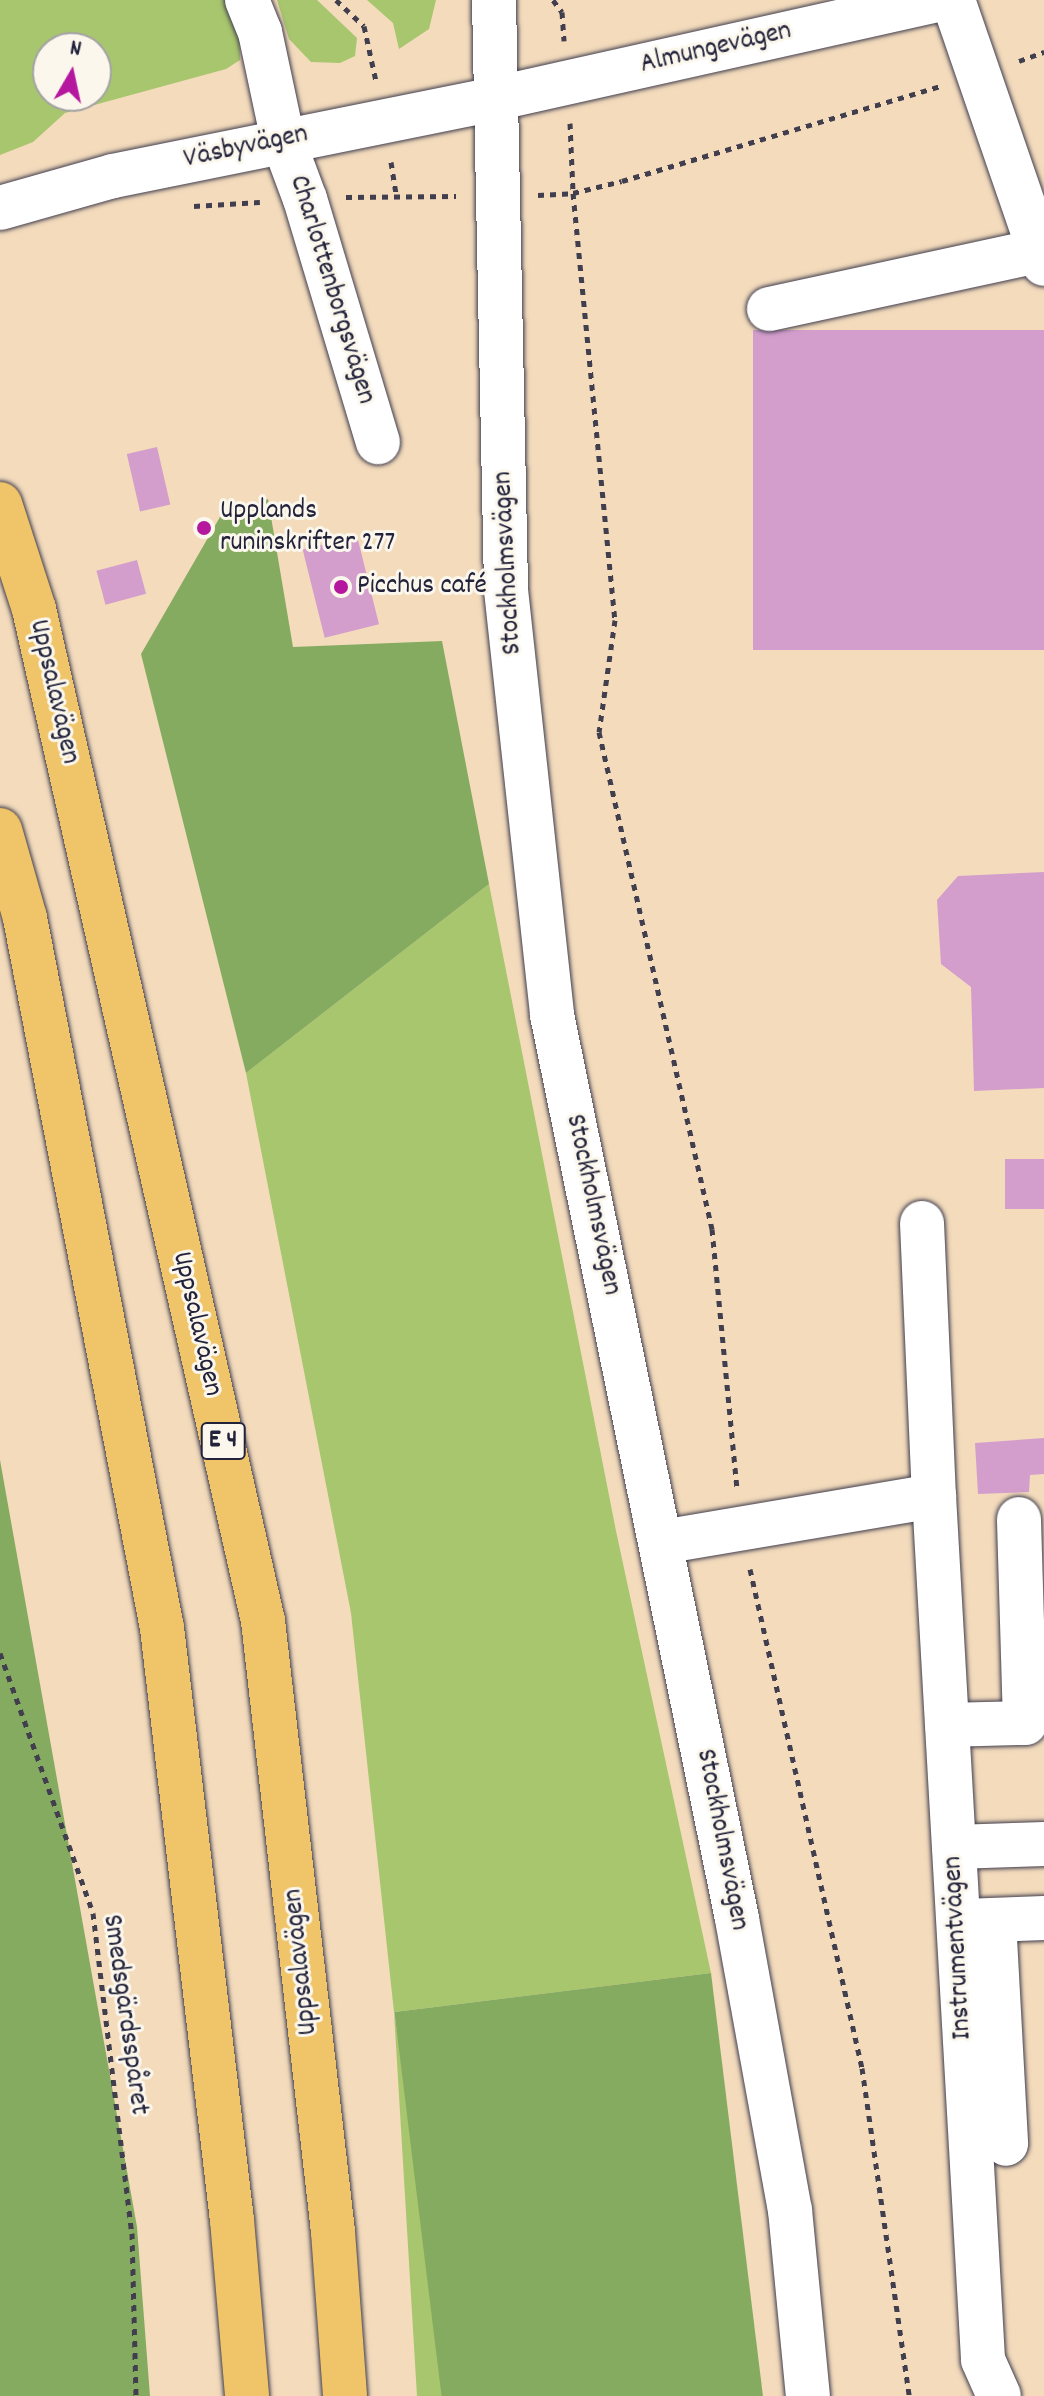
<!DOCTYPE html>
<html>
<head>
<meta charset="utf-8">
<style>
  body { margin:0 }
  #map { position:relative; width:1044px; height:2396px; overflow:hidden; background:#f3dbbc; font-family:Dekko,sans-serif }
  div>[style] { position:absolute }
  .green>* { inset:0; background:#a7c66d }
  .forest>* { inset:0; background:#85ab60; transform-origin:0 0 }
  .building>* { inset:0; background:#d39ecc; transform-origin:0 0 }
  .path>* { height:5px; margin-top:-2.5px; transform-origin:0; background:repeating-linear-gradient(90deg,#413e4e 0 6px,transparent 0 12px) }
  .roads { filter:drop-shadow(0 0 2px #413e4e) drop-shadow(0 0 2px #413e4e) }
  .minor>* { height:44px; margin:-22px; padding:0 22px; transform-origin:22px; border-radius:22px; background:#fff }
  .highway>* { height:44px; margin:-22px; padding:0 22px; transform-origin:22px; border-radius:22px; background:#f0c469 }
  .dots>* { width:22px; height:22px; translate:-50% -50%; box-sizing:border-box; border:4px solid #fbf7ec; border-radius:50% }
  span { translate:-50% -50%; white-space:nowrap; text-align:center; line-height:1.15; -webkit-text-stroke:6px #fbf7ec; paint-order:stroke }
  .shield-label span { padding:2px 6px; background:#fbf7ec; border:2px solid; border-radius:6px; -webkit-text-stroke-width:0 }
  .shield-label { font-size:26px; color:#22223b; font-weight:700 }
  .street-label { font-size:28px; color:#22223b }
  .poi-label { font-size:28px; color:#22223b }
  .left { translate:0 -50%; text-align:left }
  .north { position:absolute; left:32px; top:32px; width:80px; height:80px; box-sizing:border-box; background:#fbf7ec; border:2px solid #a4a2a5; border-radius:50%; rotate:9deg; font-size:22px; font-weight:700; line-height:32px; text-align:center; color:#22223b }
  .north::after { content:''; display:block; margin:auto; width:28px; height:36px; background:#b5179e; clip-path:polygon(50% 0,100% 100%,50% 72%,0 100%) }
</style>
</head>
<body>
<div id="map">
  <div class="green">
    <div style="clip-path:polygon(evenodd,0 0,225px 0,239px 31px,240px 60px,226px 69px,65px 113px,33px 142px,0 155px,0 0,48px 48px,96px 48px,96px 96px,48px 96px,48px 48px)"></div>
    <div style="clip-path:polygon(277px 0,317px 0,357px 38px,355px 56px,340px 63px,311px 62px,289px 39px)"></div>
    <div style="clip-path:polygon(367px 0,436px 0,429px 29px,399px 49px,393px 23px)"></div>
    <div style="clip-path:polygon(489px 884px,616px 1531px,711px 1973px,394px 2012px,456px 2396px,417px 2396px,394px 2012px,351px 1613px,246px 1073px)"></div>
  </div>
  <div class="forest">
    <div style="clip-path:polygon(268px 499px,293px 647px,442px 641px,489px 884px,246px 1073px,141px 654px,220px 517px)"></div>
    <div style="clip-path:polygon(0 1460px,137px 2227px,150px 2396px,0 2396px)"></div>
    <div style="left:711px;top:1973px;width:426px;height:319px;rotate:83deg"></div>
  </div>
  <div class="building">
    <div style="left:1044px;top:330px;width:320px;height:291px;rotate:90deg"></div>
    <div style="left:157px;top:447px;width:59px;height:31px;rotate:77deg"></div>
    <div style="left:357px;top:536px;width:91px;height:56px;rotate:76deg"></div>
    <div style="left:137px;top:560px;width:35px;height:42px;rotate:75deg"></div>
    <div style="clip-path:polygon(1044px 872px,1044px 1088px,974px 1091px,971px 987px,941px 964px,937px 900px,958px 876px)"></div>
    <div style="left:1044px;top:1159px;width:50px;height:39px;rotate:90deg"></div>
    <div style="clip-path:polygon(1044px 1438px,1044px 1474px,1030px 1475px,1029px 1492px,978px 1494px,975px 1443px)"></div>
  </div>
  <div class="path">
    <div style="left:336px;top:0;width:38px;rotate:43deg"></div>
    <div style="left:364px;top:26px;width:56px;rotate:77.7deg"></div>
    <div style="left:553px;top:0;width:15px;rotate:53deg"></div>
    <div style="left:562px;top:12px;width:29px;rotate:86deg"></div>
    <div style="left:1019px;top:61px;width:27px;rotate:-20deg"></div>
    <div style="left:570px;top:123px;width:70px;rotate:87.5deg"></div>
    <div style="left:573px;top:193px;width:429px;rotate:84.4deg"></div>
    <div style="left:615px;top:620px;width:113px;rotate:98.1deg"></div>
    <div style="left:599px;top:732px;width:510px;rotate:77.19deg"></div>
    <div style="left:712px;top:1229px;width:260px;rotate:84.5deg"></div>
    <div style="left:391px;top:162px;width:33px;rotate:81deg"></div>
    <div style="left:538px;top:195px;width:35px;rotate:-3deg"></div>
    <div style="left:573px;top:193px;width:50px;rotate:-13.8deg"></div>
    <div style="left:622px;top:181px;width:332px;rotate:-16.6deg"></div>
    <div style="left:346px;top:197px;width:110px;rotate:-0.5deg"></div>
    <div style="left:194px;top:206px;width:66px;rotate:-3.5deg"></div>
    <div style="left:750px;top:1569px;width:511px;rotate:77.35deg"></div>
    <div style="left:862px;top:2068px;width:331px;rotate:81.8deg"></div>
    <div style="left:0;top:1653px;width:276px;rotate:70.3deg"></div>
    <div style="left:93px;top:1913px;width:322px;rotate:83.1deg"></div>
    <div style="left:132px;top:2233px;width:163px;rotate:88.6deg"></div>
  </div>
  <div class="roads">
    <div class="minor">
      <div style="left:247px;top:0;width:35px;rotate:68deg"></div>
      <div style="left:260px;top:32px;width:110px;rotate:78deg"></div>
      <div style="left:283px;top:140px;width:63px;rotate:69.6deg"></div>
      <div style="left:305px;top:199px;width:254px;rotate:73.3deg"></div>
      <div style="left:494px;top:0;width:590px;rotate:88.83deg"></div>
      <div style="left:506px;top:590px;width:427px;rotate:83.8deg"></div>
      <div style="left:552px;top:1015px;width:923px;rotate:78.43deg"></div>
      <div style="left:737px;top:1919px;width:296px;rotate:79.7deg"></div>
      <div style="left:790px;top:2210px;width:187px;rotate:84.5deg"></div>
      <div style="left:953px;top:0;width:279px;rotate:71deg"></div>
      <div style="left:0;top:208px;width:117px;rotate:-15.8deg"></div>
      <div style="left:113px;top:176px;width:389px;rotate:-11.4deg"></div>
      <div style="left:494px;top:99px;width:455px;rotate:-12.6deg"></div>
      <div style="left:769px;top:309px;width:274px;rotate:-12.2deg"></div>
      <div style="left:922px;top:1223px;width:273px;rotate:87.5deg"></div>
      <div style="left:662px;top:1542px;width:276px;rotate:-9.6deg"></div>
      <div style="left:934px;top:1496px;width:865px;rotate:86.75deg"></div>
      <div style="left:983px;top:2360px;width:39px;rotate:66deg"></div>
      <div style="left:947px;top:1725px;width:78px;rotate:-1.5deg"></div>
      <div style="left:1025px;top:1723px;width:204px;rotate:-91.7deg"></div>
      <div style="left:954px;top:1847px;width:90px;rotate:-1.9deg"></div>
      <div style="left:994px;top:1920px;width:224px;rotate:86.9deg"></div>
      <div style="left:964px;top:1921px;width:80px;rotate:-2.1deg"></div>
    </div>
    <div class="highway">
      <div style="left:0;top:504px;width:110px;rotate:72.1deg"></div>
      <div style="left:34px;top:609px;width:1038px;rotate:77.25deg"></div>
      <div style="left:263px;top:1621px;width:615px;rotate:83.46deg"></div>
      <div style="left:333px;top:2232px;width:164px;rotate:85.8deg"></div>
      <div style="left:0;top:830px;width:91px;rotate:74.1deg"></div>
      <div style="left:25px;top:918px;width:723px;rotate:79.08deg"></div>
      <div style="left:162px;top:1628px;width:596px;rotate:83.26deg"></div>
      <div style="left:232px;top:2220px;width:177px;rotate:85.1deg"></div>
    </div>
  </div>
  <div class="dots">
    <div style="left:204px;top:528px;background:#b5179e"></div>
    <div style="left:341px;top:587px;background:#b5179e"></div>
  </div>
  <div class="shield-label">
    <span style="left:223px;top:1441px">E 4</span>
  </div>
  <div class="street-label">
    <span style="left:716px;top:49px;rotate:-13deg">Almungevägen</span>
    <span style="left:246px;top:148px;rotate:-12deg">Väsbyvägen</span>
    <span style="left:331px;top:290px;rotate:73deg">Charlottenborgsvägen</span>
    <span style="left:509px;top:563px;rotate:-93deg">Stockholmsvägen</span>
    <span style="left:53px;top:692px;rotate:77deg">Uppsalavägen</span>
    <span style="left:592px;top:1205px;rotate:78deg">Stockholmsvägen</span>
    <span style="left:196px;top:1324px;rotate:77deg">Uppsalavägen</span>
    <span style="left:721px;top:1840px;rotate:79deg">Stockholmsvägen</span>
    <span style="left:959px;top:1948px;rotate:-93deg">Instrumentvägen</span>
    <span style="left:302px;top:1962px;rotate:-96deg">Uppsalavägen</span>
    <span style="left:124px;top:2015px;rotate:82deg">Smedsgärdsspåret</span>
  </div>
  <div class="poi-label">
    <span class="left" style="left:220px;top:528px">Upplands<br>runinskrifter 277</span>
    <span class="left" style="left:357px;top:587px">Picchus café</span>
  </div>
  <div class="north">N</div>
</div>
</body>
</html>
